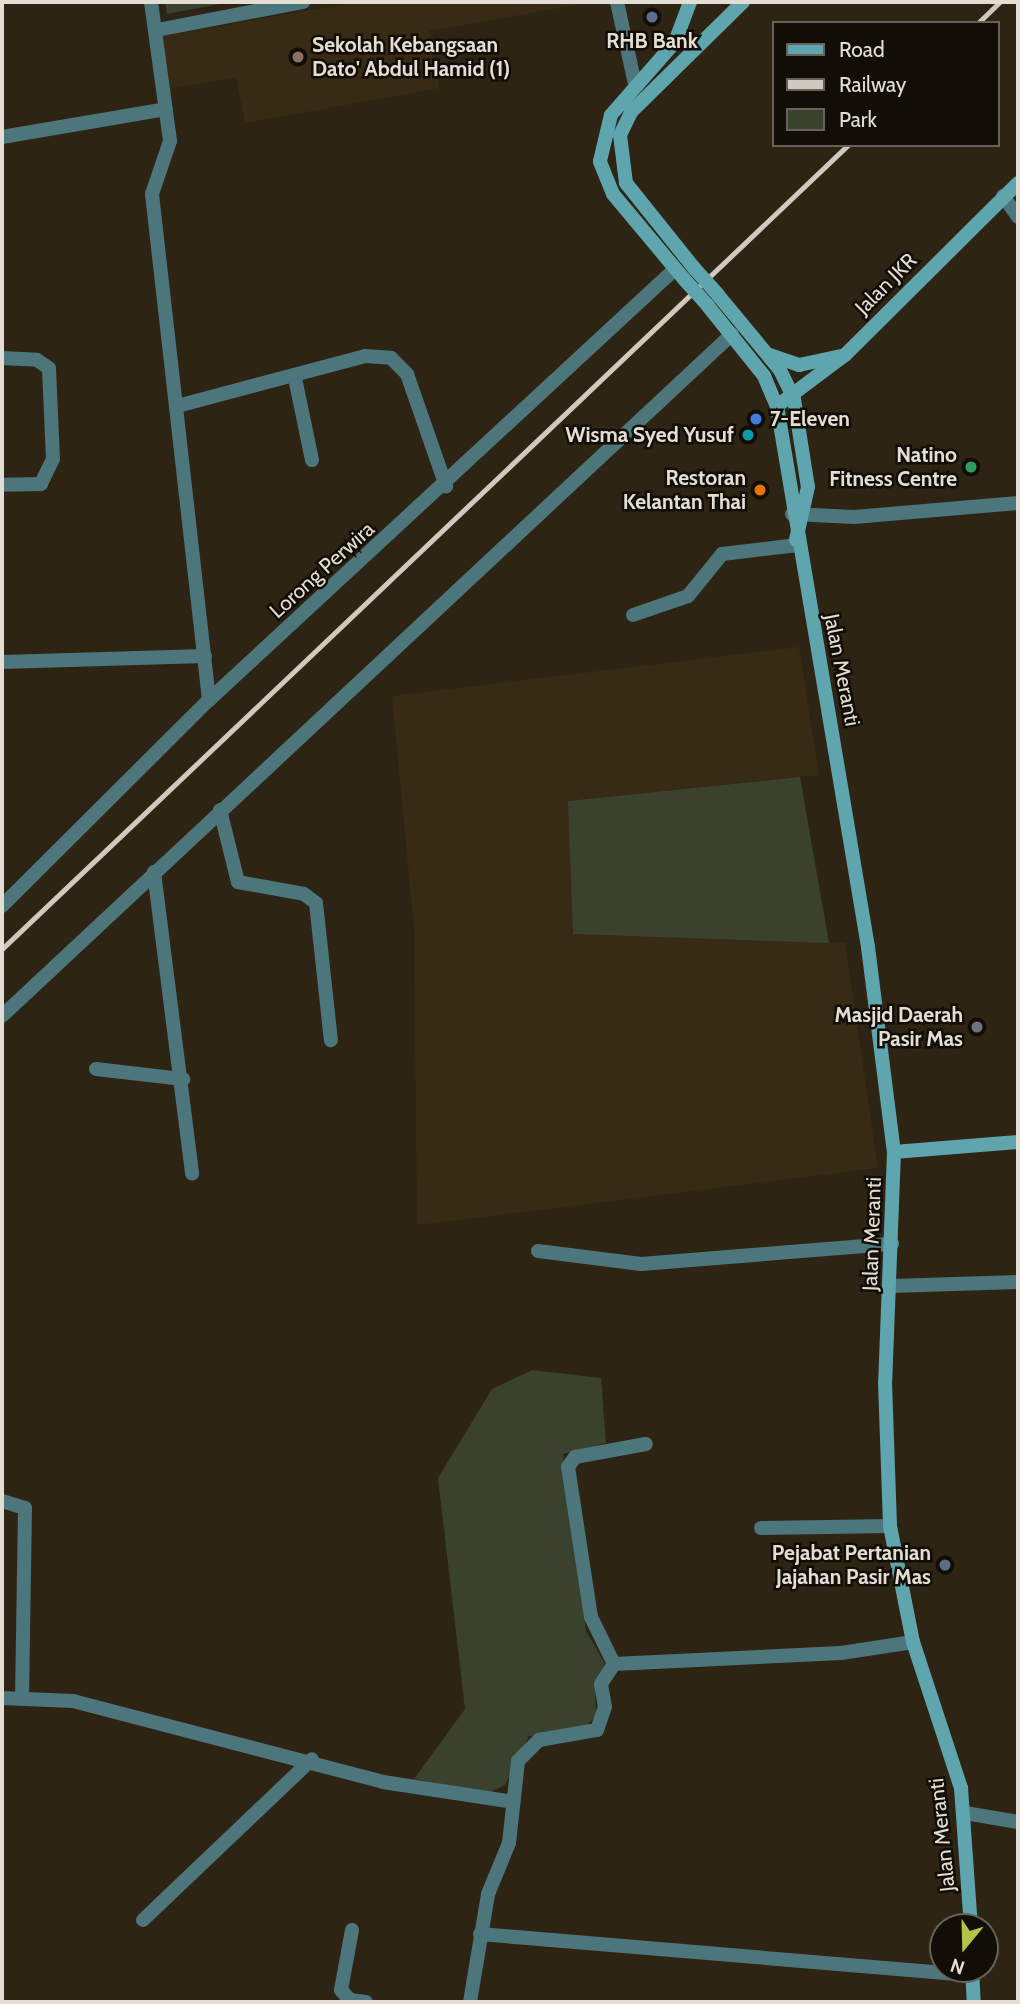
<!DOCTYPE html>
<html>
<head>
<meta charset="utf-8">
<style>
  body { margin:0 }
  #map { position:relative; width:1020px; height:2004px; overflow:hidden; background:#2d2414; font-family:Cabin,sans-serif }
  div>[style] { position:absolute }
  .built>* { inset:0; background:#372b15 }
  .green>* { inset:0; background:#3a422e }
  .street>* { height:14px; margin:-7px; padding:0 7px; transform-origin:7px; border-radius:7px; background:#4c767c }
  .secondary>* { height:14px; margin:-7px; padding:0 7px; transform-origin:7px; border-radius:7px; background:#5ea5ae }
  .rail>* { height:4.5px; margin:-2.25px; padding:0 2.25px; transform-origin:2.25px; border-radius:2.25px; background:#d0c9bf }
  .secondary-bridge>* { height:14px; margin:-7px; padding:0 7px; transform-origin:7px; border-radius:7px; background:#5ea5ae }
  .dots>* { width:19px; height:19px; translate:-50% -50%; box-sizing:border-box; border:4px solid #120e07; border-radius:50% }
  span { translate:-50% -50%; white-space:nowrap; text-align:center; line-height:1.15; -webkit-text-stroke:5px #120e07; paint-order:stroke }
  .poi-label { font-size:21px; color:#e3ddd3; font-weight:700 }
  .left { translate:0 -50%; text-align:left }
  .right { translate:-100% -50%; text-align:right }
  .street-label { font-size:21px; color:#e3ddd3 }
  .frame { position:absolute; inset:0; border:4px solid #e3ddd3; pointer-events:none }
  .legend { position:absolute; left:772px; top:21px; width:228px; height:126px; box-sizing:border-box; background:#120e07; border:2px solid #666159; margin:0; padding:9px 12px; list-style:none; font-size:21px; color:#e3ddd3 }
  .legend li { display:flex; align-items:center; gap:14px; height:35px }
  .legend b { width:35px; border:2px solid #666159 }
  .north { position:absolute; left:929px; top:1913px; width:70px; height:70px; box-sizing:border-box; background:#120e07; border:2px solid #666159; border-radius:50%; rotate:199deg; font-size:19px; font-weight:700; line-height:28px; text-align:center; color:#e3ddd3 }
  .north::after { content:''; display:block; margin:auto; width:24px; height:32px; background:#b5c249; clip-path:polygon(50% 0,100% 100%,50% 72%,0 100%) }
</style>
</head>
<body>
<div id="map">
  <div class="built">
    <div style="clip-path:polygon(354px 2px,593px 2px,429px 31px,439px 88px,245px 123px,236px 77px,170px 89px,160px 37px)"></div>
    <div style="clip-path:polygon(799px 647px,819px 775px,569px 801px,573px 934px,845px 943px,878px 1168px,417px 1225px,414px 929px,392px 696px)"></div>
  </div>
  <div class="green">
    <div style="clip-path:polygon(165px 2px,230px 2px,167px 14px)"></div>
    <div style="clip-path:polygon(800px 777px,829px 943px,573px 934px,568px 801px)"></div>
    <div style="clip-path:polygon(532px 1370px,601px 1378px,606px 1443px,563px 1454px,586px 1631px,605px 1664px,595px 1688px,596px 1716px,581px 1731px,529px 1736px,505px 1785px,488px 1793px,414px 1779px,465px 1709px,438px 1478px,492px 1389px)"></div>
  </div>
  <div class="street">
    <div style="left:151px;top:2px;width:140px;rotate:82.2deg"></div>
    <div style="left:170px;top:141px;width:56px;rotate:108.8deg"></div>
    <div style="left:152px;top:194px;width:509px;rotate:83.57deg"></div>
    <div style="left:617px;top:2px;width:84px;rotate:77.6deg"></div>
    <div style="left:157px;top:30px;width:149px;rotate:-10.9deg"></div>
    <div style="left:2px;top:137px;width:166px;rotate:-9.7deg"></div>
    <div style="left:1003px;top:196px;width:26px;rotate:54deg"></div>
    <div style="left:2px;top:358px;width:35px;rotate:3deg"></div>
    <div style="left:37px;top:360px;width:14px;rotate:34deg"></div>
    <div style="left:49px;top:368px;width:91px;rotate:87.5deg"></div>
    <div style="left:53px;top:459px;width:28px;rotate:116deg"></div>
    <div style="left:41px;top:484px;width:39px;rotate:179deg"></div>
    <div style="left:295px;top:378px;width:84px;rotate:78.3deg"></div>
    <div style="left:181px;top:405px;width:190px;rotate:-14.9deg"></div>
    <div style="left:365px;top:356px;width:26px;rotate:4deg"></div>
    <div style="left:391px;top:358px;width:23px;rotate:45deg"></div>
    <div style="left:407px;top:374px;width:119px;rotate:70.8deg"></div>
    <div style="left:792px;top:514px;width:62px;rotate:2.8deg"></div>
    <div style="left:854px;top:517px;width:165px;rotate:-4.9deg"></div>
    <div style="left:633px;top:615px;width:58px;rotate:-19.1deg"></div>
    <div style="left:688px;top:596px;width:54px;rotate:-51deg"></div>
    <div style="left:722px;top:554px;width:76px;rotate:-6.8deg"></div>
    <div style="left:2px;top:662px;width:203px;rotate:-1.7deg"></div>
    <div style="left:220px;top:810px;width:74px;rotate:76deg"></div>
    <div style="left:238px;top:882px;width:67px;rotate:10.3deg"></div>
    <div style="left:304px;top:894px;width:15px;rotate:37deg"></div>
    <div style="left:316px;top:903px;width:138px;rotate:83.8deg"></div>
    <div style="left:154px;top:872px;width:304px;rotate:82.8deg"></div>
    <div style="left:2px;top:906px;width:292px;rotate:-44.9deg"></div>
    <div style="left:209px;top:700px;width:635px;rotate:-42.77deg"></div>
    <div style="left:2px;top:1016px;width:999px;rotate:-43.05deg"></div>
    <div style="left:96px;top:1069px;width:88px;rotate:6.6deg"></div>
    <div style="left:538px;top:1251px;width:104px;rotate:7.2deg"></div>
    <div style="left:641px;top:1264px;width:252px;rotate:-4.6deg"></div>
    <div style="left:891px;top:1286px;width:127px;rotate:-1.8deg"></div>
    <div style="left:2px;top:1501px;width:24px;rotate:17deg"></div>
    <div style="left:25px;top:1508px;width:190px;rotate:90.9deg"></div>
    <div style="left:761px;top:1528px;width:129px;rotate:-0.9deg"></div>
    <div style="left:614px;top:1664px;width:52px;rotate:-116.1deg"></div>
    <div style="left:591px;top:1617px;width:152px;rotate:-98.7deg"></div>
    <div style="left:568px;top:1467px;width:12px;rotate:-55deg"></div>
    <div style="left:575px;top:1457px;width:72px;rotate:-10.4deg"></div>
    <div style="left:2px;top:1698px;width:71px;rotate:2.4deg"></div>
    <div style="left:73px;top:1701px;width:320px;rotate:14.6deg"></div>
    <div style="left:383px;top:1782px;width:132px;rotate:8.7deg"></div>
    <div style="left:965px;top:1813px;width:54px;rotate:9.6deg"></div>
    <div style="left:143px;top:1920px;width:233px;rotate:-43.6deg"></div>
    <div style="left:352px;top:1930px;width:61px;rotate:100.4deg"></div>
    <div style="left:341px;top:1990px;width:13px;rotate:48deg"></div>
    <div style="left:350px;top:2000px;width:16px;rotate:7deg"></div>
    <div style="left:480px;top:1934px;width:494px;rotate:4.8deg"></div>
    <div style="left:470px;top:2002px;width:109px;rotate:-80.5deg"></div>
    <div style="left:488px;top:1894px;width:55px;rotate:-67.6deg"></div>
    <div style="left:509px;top:1843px;width:82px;rotate:-83.7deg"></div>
    <div style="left:518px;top:1761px;width:30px;rotate:-45deg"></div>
    <div style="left:539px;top:1740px;width:59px;rotate:-9.8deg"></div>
    <div style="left:597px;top:1730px;width:24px;rotate:-71deg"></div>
    <div style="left:605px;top:1707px;width:23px;rotate:-100deg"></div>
    <div style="left:601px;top:1684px;width:24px;rotate:-57deg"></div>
    <div style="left:614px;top:1664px;width:227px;rotate:-2.8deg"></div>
    <div style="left:841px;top:1653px;width:73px;rotate:-8.7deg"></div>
  </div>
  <div class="secondary">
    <div style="left:694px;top:268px;width:109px;rotate:-128.7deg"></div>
    <div style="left:626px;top:183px;width:48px;rotate:-97.1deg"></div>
    <div style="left:620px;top:135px;width:25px;rotate:-64deg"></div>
    <div style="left:631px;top:112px;width:157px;rotate:-44.5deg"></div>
    <div style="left:684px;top:279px;width:111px;rotate:-129.9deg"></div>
    <div style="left:613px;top:194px;width:35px;rotate:-112deg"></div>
    <div style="left:600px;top:161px;width:47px;rotate:-76.6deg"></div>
    <div style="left:611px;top:115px;width:97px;rotate:-48.8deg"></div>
    <div style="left:675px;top:42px;width:43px;rotate:-69.4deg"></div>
    <div style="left:718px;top:295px;width:97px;rotate:50.4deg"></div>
    <div style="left:780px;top:370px;width:32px;rotate:64deg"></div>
    <div style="left:794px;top:399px;width:89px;rotate:81deg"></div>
    <div style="left:808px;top:487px;width:54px;rotate:102.8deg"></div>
    <div style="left:708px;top:306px;width:90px;rotate:51.3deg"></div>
    <div style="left:764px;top:376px;width:33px;rotate:67deg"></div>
    <div style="left:777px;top:406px;width:549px;rotate:80.45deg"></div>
    <div style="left:868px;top:947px;width:207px;rotate:82.8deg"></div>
    <div style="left:894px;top:1152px;width:230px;rotate:92.2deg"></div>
    <div style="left:885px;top:1382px;width:144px;rotate:88deg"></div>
    <div style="left:890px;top:1526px;width:118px;rotate:78.8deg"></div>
    <div style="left:913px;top:1642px;width:154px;rotate:71.8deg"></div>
    <div style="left:961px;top:1788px;width:139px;rotate:85.9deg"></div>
    <div style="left:770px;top:355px;width:31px;rotate:19deg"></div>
    <div style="left:799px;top:365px;width:43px;rotate:-12.1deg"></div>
    <div style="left:777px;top:406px;width:85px;rotate:-36.9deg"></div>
    <div style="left:845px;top:355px;width:244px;rotate:-44.8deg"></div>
    <div style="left:894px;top:1152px;width:124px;rotate:-4.6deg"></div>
    <div style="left:972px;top:1969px;width:33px;rotate:87deg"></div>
  </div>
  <div class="rail">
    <div style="left:978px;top:23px;width:30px;rotate:-44deg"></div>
    <div style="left:2px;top:949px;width:1167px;rotate:-43.54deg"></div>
  </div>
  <div class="secondary-bridge">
    <div style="left:694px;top:268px;width:36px;rotate:48deg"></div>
    <div style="left:684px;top:279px;width:36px;rotate:48deg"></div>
  </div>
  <div class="dots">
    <div style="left:652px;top:17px;background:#5c6f8a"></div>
    <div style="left:298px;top:57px;background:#8d6e63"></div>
    <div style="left:756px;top:419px;background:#3f7fe0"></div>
    <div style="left:748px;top:435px;background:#0f9aa8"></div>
    <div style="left:971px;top:467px;background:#2e9e5b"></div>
    <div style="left:760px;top:490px;background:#e8710a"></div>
    <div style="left:977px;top:1027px;background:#6b7280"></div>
    <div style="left:945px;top:1565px;background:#5c6f8a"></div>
  </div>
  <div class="poi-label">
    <span style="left:652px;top:41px">RHB Bank</span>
    <span class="left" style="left:312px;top:57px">Sekolah Kebangsaan<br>Dato' Abdul Hamid (1)</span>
    <span class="left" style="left:770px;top:419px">7-Eleven</span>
    <span class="right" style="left:734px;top:435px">Wisma Syed Yusuf</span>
    <span class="right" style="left:957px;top:467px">Natino<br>Fitness Centre</span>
    <span class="right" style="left:746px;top:490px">Restoran<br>Kelantan Thai</span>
    <span class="right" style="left:963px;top:1027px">Masjid Daerah<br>Pasir Mas</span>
    <span class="right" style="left:931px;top:1565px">Pejabat Pertanian<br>Jajahan Pasir Mas</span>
  </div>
  <div class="street-label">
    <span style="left:886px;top:284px;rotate:-45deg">Jalan JKR</span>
    <span style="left:322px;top:570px;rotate:-42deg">Lorong Perwira</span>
    <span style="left:842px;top:670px;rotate:79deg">Jalan Meranti</span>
    <span style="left:872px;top:1234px;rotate:-88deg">Jalan Meranti</span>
    <span style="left:942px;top:1835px;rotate:-96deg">Jalan Meranti</span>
  </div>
  <div class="frame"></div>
  <ul class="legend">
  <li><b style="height:9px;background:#5ea5ae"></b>Road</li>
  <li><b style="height:9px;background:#d0c9bf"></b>Railway</li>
  <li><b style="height:19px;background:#3a422e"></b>Park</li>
  </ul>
  <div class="north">N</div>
</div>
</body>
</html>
